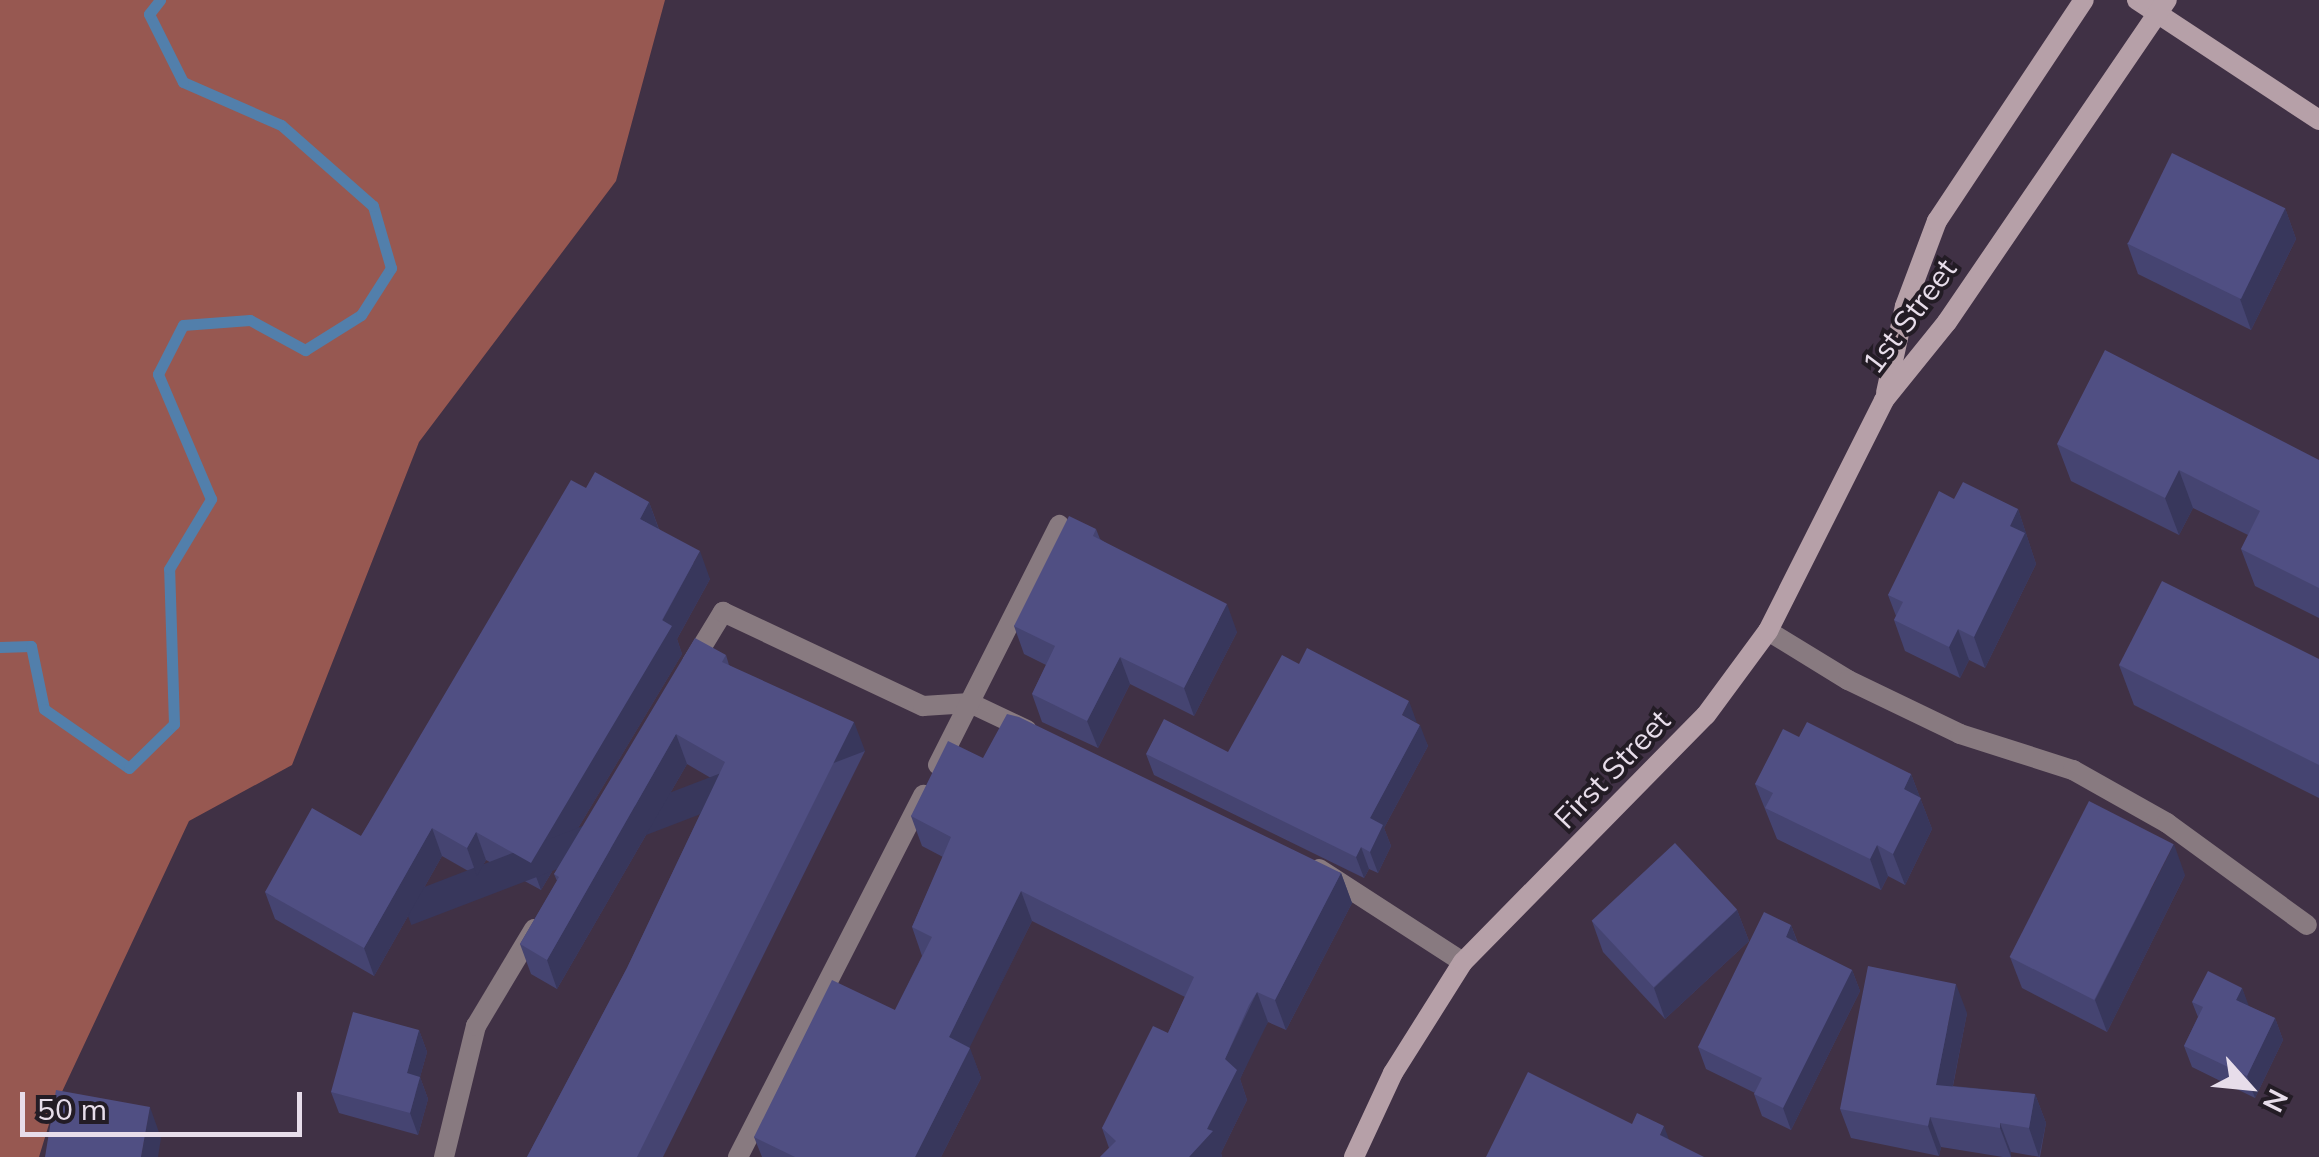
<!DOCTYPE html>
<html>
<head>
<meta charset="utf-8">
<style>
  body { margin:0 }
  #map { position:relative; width:2319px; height:1157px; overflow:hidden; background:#403145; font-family:Mulish,sans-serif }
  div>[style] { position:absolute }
  .forest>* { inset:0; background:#975851 }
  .stream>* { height:11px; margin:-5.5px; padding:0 5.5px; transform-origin:5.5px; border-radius:5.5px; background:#527fab }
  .street>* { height:20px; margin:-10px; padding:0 10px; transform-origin:10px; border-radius:10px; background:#887a80 }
  .secondary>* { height:20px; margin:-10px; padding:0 10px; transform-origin:10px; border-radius:10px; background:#b6a0a8 }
  .wall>* { inset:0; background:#454471 }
  .shaded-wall>* { inset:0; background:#38375c; transform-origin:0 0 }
  .building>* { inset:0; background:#504f83; transform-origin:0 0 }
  span { translate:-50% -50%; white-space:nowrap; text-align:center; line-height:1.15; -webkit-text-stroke:8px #231c25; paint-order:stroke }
  .street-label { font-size:30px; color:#e7ddea }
  .north { position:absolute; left:2199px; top:1037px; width:100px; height:100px; -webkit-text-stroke:8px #231c25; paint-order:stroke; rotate:117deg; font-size:28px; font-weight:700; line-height:40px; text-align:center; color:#e7ddea }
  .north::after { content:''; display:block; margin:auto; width:35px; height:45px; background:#e7ddea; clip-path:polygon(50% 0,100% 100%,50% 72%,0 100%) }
  .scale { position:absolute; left:20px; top:1092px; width:282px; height:45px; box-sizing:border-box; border:5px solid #e7ddea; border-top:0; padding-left:12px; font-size:30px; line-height:35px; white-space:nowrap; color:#e7ddea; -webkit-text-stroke:8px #231c25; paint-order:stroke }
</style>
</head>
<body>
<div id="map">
  <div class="forest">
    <div style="clip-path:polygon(0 0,665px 0,616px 181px,419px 442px,292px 765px,189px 821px,53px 1111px,39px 1157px,0 1157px)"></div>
  </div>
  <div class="stream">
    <div style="left:0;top:647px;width:31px;rotate:-2deg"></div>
    <div style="left:31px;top:646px;width:64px;rotate:78.3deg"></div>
    <div style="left:44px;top:709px;width:103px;rotate:34.8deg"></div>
    <div style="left:129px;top:768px;width:63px;rotate:-44.4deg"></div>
    <div style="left:174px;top:724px;width:155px;rotate:-91.8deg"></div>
    <div style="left:169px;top:569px;width:82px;rotate:-59deg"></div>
    <div style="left:211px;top:499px;width:136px;rotate:-113deg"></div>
    <div style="left:158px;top:374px;width:55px;rotate:-63deg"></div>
    <div style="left:183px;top:325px;width:67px;rotate:-4.3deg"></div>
    <div style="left:250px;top:320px;width:63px;rotate:28.6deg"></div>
    <div style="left:305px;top:350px;width:66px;rotate:-32deg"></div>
    <div style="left:361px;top:315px;width:56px;rotate:-57.4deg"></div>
    <div style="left:391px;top:268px;width:65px;rotate:-106.2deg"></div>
    <div style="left:373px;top:206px;width:123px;rotate:-138.6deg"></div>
    <div style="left:281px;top:125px;width:107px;rotate:-156.3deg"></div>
    <div style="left:183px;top:82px;width:76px;rotate:-116.6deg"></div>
    <div style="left:149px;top:14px;width:18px;rotate:-52deg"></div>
  </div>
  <div class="street">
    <div style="left:1768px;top:631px;width:94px;rotate:31.5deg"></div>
    <div style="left:1848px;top:680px;width:124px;rotate:25.7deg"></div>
    <div style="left:1960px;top:734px;width:119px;rotate:17.7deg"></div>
    <div style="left:2073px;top:770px;width:108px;rotate:29.4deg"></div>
    <div style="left:2167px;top:823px;width:173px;rotate:36.1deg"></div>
    <div style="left:692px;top:663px;width:60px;rotate:-58.7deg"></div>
    <div style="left:723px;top:612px;width:221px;rotate:25.2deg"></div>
    <div style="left:923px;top:706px;width:47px;rotate:-3.7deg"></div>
    <div style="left:970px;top:703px;width:63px;rotate:25.3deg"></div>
    <div style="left:938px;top:765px;width:269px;rotate:-63.2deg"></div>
    <div style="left:1319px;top:869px;width:171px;rotate:32.9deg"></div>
    <div style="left:444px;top:1157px;width:135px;rotate:-76.3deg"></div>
    <div style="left:476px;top:1026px;width:113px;rotate:-59.1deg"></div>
    <div style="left:738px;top:1157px;width:407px;rotate:-62.9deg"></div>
  </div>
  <div class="secondary">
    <div style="left:2137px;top:0;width:218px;rotate:33.4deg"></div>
    <div style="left:1886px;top:393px;width:89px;rotate:-77.7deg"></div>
    <div style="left:1905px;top:306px;width:91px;rotate:-69.4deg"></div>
    <div style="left:1937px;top:221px;width:265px;rotate:-56.4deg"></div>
    <div style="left:1354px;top:1157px;width:93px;rotate:-65.1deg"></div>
    <div style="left:1393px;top:1073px;width:131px;rotate:-57.8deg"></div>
    <div style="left:1463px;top:962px;width:346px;rotate:-45.5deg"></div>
    <div style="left:1706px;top:715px;width:104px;rotate:-53.6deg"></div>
    <div style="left:1768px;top:631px;width:258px;rotate:-63.3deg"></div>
    <div style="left:1884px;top:400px;width:100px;rotate:-51.1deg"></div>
    <div style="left:1947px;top:322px;width:390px;rotate:-55.7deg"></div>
  </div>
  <div class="wall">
    <div style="clip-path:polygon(2285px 208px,2296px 239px,2251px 330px,2138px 274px,2127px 243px)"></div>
    <div style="clip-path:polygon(2057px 444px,2319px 460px,2319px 618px,2255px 586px,2241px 549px,2248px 535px,2193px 508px,2179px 535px,2071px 481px)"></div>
    <div style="clip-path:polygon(586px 488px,649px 502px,659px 529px,710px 579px,677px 639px,682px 654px,541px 890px,486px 860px,477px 876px,442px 856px,374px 976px,275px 919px,265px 892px,361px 836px)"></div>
    <div style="clip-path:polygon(1954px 499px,2018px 509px,2036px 564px,1985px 668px,1969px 660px,1960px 678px,1905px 651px,1894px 620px,1896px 616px,1888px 595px)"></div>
    <div style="clip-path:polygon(1096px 529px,1100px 539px,1237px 632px,1194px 716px,1130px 684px,1098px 748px,1042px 722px,1032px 694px,1046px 665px,1024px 654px,1014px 626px)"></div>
    <div style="clip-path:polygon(726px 655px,729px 665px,865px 751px,663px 1157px,527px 1157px,627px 968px,716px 781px,687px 764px,557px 989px,531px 974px,520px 944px,557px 881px,554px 874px)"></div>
    <div style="clip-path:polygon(2319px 659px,2319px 798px,2134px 705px,2119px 665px)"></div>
    <div style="clip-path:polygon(1417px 723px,1428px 746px,1384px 828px,1391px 846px,1378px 873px,1369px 869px,1364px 878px,1154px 775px,1146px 754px,1228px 752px)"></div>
    <div style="clip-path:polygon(1799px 737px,1911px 774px,1932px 829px,1905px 885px,1888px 876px,1881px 890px,1777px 839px,1755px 784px)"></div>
    <div style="clip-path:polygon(983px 758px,1341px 873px,1352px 903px,1286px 1030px,1268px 1022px,1260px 1035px,1240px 1079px,1247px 1100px,1221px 1153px,1222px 1157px,1100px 1157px,1109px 1148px,1102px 1128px,1168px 1033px,1185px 997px,1032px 921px,969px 1047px,981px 1078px,941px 1157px,762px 1157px,754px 1137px,895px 1010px,922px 956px,912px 927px,943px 857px,922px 846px,911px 816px)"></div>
    <div style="clip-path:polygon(2185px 875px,2107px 1032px,2022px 988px,2010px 957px)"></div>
    <div style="clip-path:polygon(1737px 910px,1749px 941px,1665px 1019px,1603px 952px,1592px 921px)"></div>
    <div style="clip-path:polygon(1791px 925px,1798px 943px,1852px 970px,1860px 991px,1791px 1130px,1762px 1116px,1754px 1094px,1755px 1093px,1706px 1069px,1698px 1047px)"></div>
    <div style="clip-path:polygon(2242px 988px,2248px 1006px,2275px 1018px,2283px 1040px,2255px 1098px,2192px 1067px,2184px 1046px,2198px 1017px,2192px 1002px)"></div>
    <div style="clip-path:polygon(1967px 1013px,1953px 1086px,2035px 1094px,2046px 1123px,2040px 1157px,2011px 1152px,2011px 1157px,2003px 1157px,1941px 1147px,1939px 1156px,1851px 1138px,1840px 1109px)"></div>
    <div style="clip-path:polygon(419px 1030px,427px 1052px,420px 1077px,428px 1099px,418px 1135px,339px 1113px,331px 1092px)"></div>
  </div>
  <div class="shaded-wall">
    <div style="clip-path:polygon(2285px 208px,2296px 239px,2251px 330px,2240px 299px)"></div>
    <div style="clip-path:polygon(2179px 470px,2193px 508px,2179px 535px,2165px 498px)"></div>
    <div style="clip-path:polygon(649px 502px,659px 530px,640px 519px)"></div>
    <div style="clip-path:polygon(2018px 509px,2036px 564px,1985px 668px,1974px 637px,2010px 526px)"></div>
    <div style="clip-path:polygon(700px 551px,710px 579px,677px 639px,682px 654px,541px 890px,531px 863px)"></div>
    <div style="clip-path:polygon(1227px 604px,1237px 632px,1194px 716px,1184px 688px)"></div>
    <div style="clip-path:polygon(1958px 629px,1969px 660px,1960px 678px,1949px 647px)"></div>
    <div style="clip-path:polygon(1120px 657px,1130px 684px,1098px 748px,1087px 721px)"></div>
    <div style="clip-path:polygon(1409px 701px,1417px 723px,1402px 715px)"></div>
    <div style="left:854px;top:722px;width:31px;height:486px;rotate:69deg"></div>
    <div style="clip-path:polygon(1420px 725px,1428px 746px,1384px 828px,1391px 846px,1378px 873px,1370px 852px,1370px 818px)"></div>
    <div style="clip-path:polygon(676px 734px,687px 764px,557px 989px,547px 960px)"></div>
    <div style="clip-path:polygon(1911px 774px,1932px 829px,1905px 885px,1893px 854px,1904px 789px)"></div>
    <div style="clip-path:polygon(432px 828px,442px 856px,374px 976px,364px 948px)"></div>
    <div style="clip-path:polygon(476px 832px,486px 860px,477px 876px,467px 848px)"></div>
    <div style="clip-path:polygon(2174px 844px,2185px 875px,2107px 1032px,2095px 1000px)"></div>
    <div style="clip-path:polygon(1877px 845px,1888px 876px,1881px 890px,1870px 859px)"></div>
    <div style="clip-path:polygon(1361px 847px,1369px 869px,1364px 878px,1356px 857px)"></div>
    <div style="clip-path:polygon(1341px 873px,1352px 903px,1286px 1030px,1275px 1000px)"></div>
    <div style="clip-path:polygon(1021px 891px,1032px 921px,960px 1067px,949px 1037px)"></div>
    <div style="clip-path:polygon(1737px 910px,1749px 941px,1665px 1019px,1654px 988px)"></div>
    <div style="clip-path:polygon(1791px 925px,1799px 947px,1786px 937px)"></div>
    <div style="clip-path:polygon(1852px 970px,1860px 991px,1791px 1130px,1783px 1108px)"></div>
    <div style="clip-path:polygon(1956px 984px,1967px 1013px,1947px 1115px,1936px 1085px)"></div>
    <div style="clip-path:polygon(2242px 988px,2250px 1009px,2236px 1000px)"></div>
    <div style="clip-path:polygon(1257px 992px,1268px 1022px,1240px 1079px,1247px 1100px,1221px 1153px,1222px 1157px,1189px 1157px,1207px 1129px,1225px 1059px)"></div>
    <div style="clip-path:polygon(2275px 1018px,2283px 1040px,2255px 1098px,2247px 1076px)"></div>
    <div style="clip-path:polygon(419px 1030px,427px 1052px,415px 1095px,407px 1073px)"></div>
    <div style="clip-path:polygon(970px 1048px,981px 1078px,941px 1157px,915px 1157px)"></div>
    <div style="clip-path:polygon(420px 1077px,428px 1099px,418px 1135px,410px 1113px)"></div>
    <div style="clip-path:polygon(2035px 1094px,2046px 1123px,2039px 1157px,2029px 1128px)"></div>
    <div style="clip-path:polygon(150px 1107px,161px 1138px,158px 1157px,141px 1157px)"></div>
    <div style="clip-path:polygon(1930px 1117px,1941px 1147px,1939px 1156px,1928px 1126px)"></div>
    <div style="clip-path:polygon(2000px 1123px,2011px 1152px,2011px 1157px,2000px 1128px)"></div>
    <div style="clip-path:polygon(1664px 1126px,1675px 1156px,1660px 1135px)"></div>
  </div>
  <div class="building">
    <div style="left:2172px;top:153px;width:126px;height:101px;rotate:26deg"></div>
    <div style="clip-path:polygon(2105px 350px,2319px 460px,2319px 588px,2241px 549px,2260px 511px,2179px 470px,2165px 498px,2057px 444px)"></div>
    <div style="clip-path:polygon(595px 472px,649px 502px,640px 519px,700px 551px,662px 620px,672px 626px,531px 863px,476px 832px,467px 848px,432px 828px,364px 948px,265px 892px,312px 808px,361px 836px,571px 480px,586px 488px)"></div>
    <div style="clip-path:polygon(1963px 482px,2018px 509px,2010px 526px,2025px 533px,1974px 637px,1958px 629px,1949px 647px,1894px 620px,1903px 602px,1888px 595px,1939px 491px,1954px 499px)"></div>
    <div style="clip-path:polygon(1069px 516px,1096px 529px,1093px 536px,1227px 604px,1184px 688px,1120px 657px,1087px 721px,1032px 694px,1055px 646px,1014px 626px)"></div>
    <div style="clip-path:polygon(2162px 581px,2319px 659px,2319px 765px,2119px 665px)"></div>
    <div style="clip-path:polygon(695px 638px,726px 655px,722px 662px,854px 722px,637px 1157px,527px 1157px,627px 968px,725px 762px,676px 734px,547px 960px,520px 944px,559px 877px,554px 874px)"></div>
    <div style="clip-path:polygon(1307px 648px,1409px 701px,1402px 715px,1420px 725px,1370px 818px,1383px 825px,1370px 852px,1361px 847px,1356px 857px,1146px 754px,1164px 719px,1228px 752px,1282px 655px,1299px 664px)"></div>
    <div style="clip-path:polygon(1007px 714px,1019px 717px,1341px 873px,1275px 1000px,1257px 992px,1249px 1005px,1225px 1059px,1237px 1070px,1207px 1129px,1213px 1131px,1189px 1157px,1100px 1157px,1116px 1141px,1102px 1128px,1153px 1026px,1168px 1033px,1194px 977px,1021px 891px,949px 1037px,970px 1048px,915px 1157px,795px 1157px,754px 1137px,832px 980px,895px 1010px,932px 937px,912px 927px,951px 837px,911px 816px,948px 741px,983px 758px)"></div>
    <div style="clip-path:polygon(1807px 722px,1911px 774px,1904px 789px,1921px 798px,1893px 854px,1877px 845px,1870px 859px,1765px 808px,1773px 793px,1755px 784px,1783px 729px,1799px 737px)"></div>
    <div style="left:2089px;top:801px;width:95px;height:175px;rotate:27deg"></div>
    <div style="left:1675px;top:843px;width:91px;height:114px;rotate:47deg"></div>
    <div style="clip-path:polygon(1764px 912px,1791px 925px,1786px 937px,1852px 970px,1783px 1108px,1754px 1094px,1762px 1078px,1698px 1047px)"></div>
    <div style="clip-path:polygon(1868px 966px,1956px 984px,1936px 1085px,2035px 1094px,2029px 1128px,2000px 1123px,2000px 1128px,1930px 1117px,1928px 1126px,1840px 1109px)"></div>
    <div style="clip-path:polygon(2208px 971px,2242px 988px,2236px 1000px,2275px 1018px,2247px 1076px,2184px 1046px,2203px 1007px,2192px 1002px)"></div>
    <div style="clip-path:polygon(353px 1012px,419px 1030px,407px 1073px,420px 1077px,410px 1113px,331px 1092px)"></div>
    <div style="clip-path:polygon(1528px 1072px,1632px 1124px,1637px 1113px,1664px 1126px,1660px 1135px,1704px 1157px,1486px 1157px)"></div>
    <div style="clip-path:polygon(56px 1090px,150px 1107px,141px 1157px,45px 1157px)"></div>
  </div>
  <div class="street-label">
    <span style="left:1909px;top:316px;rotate:-53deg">1st Street</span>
    <span style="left:1612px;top:769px;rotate:-46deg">First Street</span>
  </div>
  <div class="north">N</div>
  <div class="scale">50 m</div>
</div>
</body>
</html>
